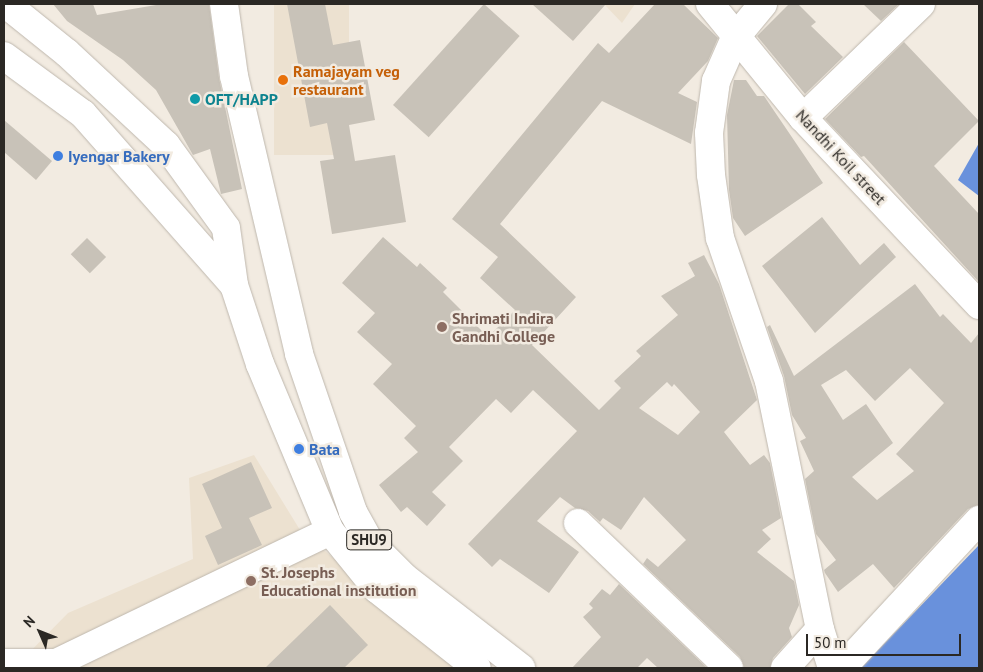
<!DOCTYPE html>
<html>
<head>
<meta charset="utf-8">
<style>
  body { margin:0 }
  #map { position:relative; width:983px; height:672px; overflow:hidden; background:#f2ebe1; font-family:"PT Sans",sans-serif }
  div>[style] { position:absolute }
  .built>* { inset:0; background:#ece1d0; transform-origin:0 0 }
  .water>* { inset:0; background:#6991dc }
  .building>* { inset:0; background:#c8c2b8; transform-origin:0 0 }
  .roads { filter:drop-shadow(0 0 1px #beb7ad) drop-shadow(0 0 1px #beb7ad) }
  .minor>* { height:28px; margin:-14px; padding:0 14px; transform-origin:14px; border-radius:14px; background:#fff }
  .major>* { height:28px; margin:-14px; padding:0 14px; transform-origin:14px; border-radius:14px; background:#fff }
  .dots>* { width:14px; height:14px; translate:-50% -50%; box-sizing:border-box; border:2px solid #f2ebe1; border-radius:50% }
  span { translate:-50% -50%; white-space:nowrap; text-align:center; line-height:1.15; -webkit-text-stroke:5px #f2ebe1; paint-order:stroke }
  .shield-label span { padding:1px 4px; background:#f2ebe1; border:1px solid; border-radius:4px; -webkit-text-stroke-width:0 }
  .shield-label { font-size:15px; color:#2b2824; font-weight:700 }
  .food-label { font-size:16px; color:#c56008; font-weight:700 }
  .left { translate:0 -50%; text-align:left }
  .culture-label { font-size:16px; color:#0d838f; font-weight:700 }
  .shop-label { font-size:16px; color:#366cbe; font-weight:700 }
  .street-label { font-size:16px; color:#2b2824 }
  .education-label { font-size:16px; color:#785e54; font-weight:700 }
  .frame { position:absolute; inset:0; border:5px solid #2b2824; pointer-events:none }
  .north { position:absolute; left:15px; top:607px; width:50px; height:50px; -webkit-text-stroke:4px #f2ebe1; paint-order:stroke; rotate:314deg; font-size:14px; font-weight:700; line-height:20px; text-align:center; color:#2b2824 }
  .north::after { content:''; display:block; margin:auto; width:18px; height:22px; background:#2b2824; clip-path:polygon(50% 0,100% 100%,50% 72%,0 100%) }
  .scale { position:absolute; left:806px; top:634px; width:155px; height:22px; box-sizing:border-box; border:2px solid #2b2824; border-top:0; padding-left:6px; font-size:15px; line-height:18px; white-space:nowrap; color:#2b2824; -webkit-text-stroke:4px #f2ebe1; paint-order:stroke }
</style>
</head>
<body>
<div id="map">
  <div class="built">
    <div style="left:274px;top:4px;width:75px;height:151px"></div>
    <div style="clip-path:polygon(604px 4px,635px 4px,622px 23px)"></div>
    <div style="clip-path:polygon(254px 455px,300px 530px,464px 668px,14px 668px,68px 613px,193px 559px,189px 478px)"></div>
  </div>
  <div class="water">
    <div style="clip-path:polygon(979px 143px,979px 196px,958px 180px)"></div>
    <div style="clip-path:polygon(979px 545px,979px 668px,861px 668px)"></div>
  </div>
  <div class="building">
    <div style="clip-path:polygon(53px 4px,93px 4px,97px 15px,162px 4px,209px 4px,219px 78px,242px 189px,221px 194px,210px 149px,193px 155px,156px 90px,123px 60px,67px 21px)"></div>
    <div style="clip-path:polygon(287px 4px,325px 4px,333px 45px,360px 40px,375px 120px,349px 125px,355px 161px,395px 155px,406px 222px,332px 234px,320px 161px,334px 159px,327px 123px,310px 127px)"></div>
    <div style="left:484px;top:4px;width:48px;height:136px;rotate:42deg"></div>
    <div style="clip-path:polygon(532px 4px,606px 4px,573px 41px)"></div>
    <div style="clip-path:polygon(evenodd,655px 4px,683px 4px,718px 38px,708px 61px,678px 93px,697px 102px,691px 144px,602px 101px,500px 224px,576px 297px,532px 345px,599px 410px,621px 388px,614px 381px,641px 356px,636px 351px,678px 315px,661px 296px,695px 276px,688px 263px,704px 255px,719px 284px,757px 400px,724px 432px,750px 465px,764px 455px,770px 463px,781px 518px,762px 530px,771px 539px,757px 552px,794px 581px,799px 605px,789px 628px,792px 637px,773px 658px,770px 668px,744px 668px,740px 657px,643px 564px,647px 558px,658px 567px,686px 540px,644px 497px,621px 530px,603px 518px,600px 522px,588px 511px,575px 508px,560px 497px,537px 521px,579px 552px,549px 593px,500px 559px,492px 567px,468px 544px,577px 431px,533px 390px,511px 413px,496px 399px,449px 447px,463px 461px,432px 492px,446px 505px,427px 526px,407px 507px,401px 512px,379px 485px,418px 452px,404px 438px,416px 426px,373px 384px,392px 364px,357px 332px,375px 313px,342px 283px,383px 237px,417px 267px,420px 263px,447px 288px,443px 292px,488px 337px,515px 310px,480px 278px,498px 257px,452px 219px,598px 43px,609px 53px,655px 4px,667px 382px,672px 387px,674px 384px,700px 412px,678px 435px,639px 408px,667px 382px)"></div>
    <div style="clip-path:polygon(789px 4px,798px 4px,816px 22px,811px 26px,843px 57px,805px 94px,757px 36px)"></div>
    <div style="clip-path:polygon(863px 4px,899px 4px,881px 21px)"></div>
    <div style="clip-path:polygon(904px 42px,979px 121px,934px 166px,979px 214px,979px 282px,864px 156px,861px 157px,825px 119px)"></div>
    <div style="clip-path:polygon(734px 80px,746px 80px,757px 96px,764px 96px,823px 183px,745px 236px,733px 218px,729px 190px,727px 115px)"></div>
    <div style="clip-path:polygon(4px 120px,52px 161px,36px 180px,4px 152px)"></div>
    <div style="clip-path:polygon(822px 217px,860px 265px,884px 243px,896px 257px,815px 333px,762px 266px)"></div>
    <div style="left:87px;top:238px;width:27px;height:23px;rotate:45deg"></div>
    <div style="clip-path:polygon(evenodd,915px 284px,940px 317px,943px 314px,971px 343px,979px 333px,979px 505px,968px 509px,894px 588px,873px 564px,838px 592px,825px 573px,824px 570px,836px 560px,816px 534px,805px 479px,814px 471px,800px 441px,806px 438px,792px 415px,784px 376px,767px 327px,770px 325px,794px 376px,915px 284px,910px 368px,944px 403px,896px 454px,914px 471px,877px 500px,852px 477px,893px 443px,866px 404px,843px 420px,821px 385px,846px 370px,875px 401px,910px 368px)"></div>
    <div style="clip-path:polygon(251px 462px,272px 508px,249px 518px,262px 545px,218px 565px,205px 536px,222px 528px,202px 484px)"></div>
    <div style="clip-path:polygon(619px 584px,707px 668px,658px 668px,647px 658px,637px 668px,572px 668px,601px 637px,583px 617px,593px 608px,589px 604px,602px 589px,610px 595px)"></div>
    <div style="clip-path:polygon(330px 605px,368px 645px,344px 668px,265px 668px)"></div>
  </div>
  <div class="roads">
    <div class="minor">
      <div style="left:6px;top:4px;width:78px;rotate:38.8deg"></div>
      <div style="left:67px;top:53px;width:135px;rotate:42.9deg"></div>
      <div style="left:166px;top:145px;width:102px;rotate:54.1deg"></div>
      <div style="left:226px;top:228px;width:58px;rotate:82deg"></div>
      <div style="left:710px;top:4px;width:147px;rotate:50.8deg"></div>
      <div style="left:803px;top:118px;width:257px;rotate:46.7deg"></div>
      <div style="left:763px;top:4px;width:44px;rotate:129.5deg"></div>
      <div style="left:735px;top:38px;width:47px;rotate:113.8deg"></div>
      <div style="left:716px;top:81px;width:52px;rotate:97.7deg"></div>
      <div style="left:709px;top:133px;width:42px;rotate:87.3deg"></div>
      <div style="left:711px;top:175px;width:64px;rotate:81.9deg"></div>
      <div style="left:720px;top:238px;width:151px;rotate:71.1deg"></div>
      <div style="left:769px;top:381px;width:253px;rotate:78.4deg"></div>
      <div style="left:820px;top:629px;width:41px;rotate:72.9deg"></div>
      <div style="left:803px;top:118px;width:164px;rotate:-44deg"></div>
      <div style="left:578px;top:523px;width:209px;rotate:43.8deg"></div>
      <div style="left:4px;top:663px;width:52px"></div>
      <div style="left:56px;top:663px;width:304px;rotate:-25.7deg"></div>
      <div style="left:785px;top:668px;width:52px;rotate:-48.1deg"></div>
      <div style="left:842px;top:668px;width:202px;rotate:-47.2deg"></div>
    </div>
    <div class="major">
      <div style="left:224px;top:4px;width:73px;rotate:82.1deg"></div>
      <div style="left:234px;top:76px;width:285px;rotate:76.8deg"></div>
      <div style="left:299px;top:354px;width:167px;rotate:71.1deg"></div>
      <div style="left:353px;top:512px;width:37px;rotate:61deg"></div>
      <div style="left:371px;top:544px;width:48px;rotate:45deg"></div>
      <div style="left:405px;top:578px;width:147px;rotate:37.8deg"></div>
      <div style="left:4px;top:56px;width:98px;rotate:36.3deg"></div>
      <div style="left:83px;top:114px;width:228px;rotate:48.6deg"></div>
      <div style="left:234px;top:285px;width:83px;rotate:71.8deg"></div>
      <div style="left:260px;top:364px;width:181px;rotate:67.3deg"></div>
      <div style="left:330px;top:531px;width:75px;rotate:51deg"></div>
      <div style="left:377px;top:589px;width:127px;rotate:38.3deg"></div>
    </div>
  </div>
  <div class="dots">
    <div style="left:283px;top:80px;background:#e8710a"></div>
    <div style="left:195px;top:99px;background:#0f9aa8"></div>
    <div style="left:58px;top:156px;background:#3f7fe0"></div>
    <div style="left:442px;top:327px;background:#8d6e63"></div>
    <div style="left:299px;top:449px;background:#3f7fe0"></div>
    <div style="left:251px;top:581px;background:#8d6e63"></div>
  </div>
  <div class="shield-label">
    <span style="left:369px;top:540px">SHU9</span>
  </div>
  <div class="food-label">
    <span class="left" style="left:293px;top:80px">Ramajayam veg<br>restaurant</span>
  </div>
  <div class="culture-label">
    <span class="left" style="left:205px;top:99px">OFT/HAPP</span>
  </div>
  <div class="shop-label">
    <span class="left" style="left:68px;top:156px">Iyengar Bakery</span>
    <span class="left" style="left:309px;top:449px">Bata</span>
  </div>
  <div class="street-label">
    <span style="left:841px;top:157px;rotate:47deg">Nandhi Koil street</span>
  </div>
  <div class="education-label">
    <span class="left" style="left:452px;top:327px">Shrimati Indira<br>Gandhi College</span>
    <span class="left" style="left:261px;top:581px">St. Josephs<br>Educational institution</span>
  </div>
  <div class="frame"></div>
  <div class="north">N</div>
  <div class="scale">50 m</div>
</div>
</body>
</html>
